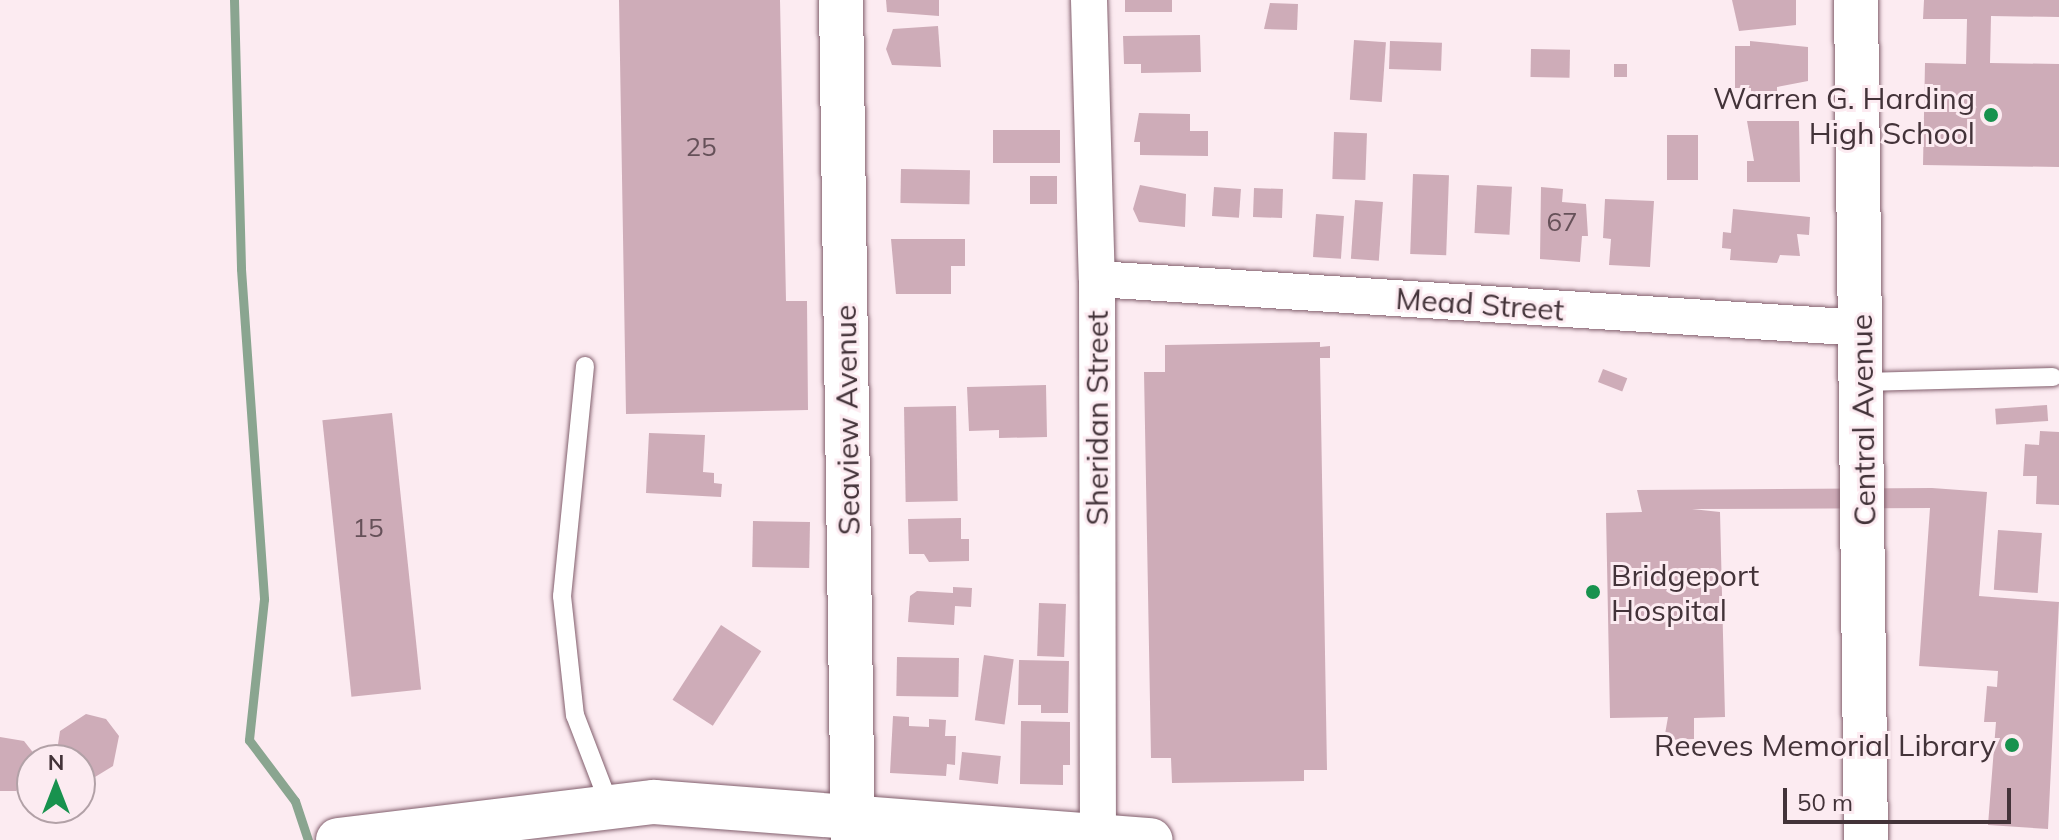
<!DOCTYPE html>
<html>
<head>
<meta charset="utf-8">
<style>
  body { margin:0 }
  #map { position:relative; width:2059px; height:840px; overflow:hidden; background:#fcebf1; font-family:Mulish,sans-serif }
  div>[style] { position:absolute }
  .stream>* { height:9px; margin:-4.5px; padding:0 4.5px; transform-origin:4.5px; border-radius:4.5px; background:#8aa590 }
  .building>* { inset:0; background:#ceacb8; transform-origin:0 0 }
  .roads { filter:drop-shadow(0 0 2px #825f6d) drop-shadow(0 0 2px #825f6d) }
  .service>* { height:18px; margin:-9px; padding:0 9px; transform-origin:9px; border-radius:9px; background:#fff }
  .minor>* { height:36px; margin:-18px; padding:0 18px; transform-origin:18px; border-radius:18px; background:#fff }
  .secondary>* { height:44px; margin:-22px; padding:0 22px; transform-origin:22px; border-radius:22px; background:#fff }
  .dots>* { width:22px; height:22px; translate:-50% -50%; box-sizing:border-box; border:4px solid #fcebf1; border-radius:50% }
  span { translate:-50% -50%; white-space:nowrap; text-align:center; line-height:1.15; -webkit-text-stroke:6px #fcebf1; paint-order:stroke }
  .number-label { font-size:26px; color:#665159 }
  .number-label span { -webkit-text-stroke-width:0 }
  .poi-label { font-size:30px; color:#433339 }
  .right { translate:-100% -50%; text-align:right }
  .left { translate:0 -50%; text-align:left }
  .street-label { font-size:30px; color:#433339 }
  .north { position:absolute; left:16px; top:744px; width:80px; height:80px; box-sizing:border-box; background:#fcebf1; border:2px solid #b2a1a7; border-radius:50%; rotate:0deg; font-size:22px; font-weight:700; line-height:32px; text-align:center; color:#433339 }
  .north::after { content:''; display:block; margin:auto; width:28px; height:36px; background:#18924e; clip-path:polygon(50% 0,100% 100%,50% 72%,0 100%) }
  .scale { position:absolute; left:1783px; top:788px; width:228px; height:36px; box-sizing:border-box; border:4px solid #433339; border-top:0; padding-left:10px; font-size:24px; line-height:28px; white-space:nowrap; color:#433339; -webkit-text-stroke:6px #fcebf1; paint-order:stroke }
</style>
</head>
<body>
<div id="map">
  <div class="stream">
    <div style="left:234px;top:0;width:269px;rotate:88.5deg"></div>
    <div style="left:241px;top:269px;width:331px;rotate:86deg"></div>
    <div style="left:264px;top:599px;width:142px;rotate:96.1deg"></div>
    <div style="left:249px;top:740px;width:76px;rotate:53deg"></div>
    <div style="left:295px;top:801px;width:41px;rotate:71.6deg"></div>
  </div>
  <div class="building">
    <div style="clip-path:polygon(619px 0,780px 0,786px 301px,807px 301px,808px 410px,626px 414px)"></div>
    <div style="clip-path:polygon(886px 0,939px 0,939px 16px,887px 12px)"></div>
    <div style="left:1125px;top:0;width:47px;height:12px"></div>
    <div style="clip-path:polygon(1732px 0,1796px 0,1796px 25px,1739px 31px)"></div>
    <div style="clip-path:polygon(1924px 0,2059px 0,2059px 17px,1991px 16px,1990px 63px,2059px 64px,2059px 167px,1923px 165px,1925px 63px,1966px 64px,1967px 19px,1923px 19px)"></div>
    <div style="clip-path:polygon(1270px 3px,1298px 4px,1297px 30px,1264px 29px)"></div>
    <div style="clip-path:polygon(938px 26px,941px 67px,892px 65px,886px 49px,893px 29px)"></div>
    <div style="clip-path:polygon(1200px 35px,1201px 72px,1141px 73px,1141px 64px,1124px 64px,1123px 36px)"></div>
    <div style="left:1354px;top:40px;width:32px;height:60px;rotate:4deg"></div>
    <div style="left:1390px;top:41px;width:52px;height:28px;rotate:2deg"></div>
    <div style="clip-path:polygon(1750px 41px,1808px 47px,1808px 81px,1777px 87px,1777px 95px,1751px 95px,1751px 88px,1735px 88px,1735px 46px,1750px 46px)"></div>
    <div style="left:1531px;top:49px;width:39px;height:28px;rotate:1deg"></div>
    <div style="left:1614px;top:64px;width:13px;height:13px"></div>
    <div style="clip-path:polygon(1139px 113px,1190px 114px,1190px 131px,1208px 131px,1208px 156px,1140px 155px,1140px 142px,1134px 142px)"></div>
    <div style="clip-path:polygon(1747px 121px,1799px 121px,1800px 182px,1747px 182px,1747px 161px,1754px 161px)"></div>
    <div style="left:993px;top:130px;width:67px;height:33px"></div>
    <div style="left:1334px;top:132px;width:33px;height:47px;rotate:2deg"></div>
    <div style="left:1667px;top:135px;width:31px;height:45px"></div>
    <div style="left:901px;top:169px;width:69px;height:34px;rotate:1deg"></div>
    <div style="left:1413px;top:174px;width:36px;height:80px;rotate:2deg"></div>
    <div style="left:1057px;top:176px;width:28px;height:27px;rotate:90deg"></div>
    <div style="clip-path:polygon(1140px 185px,1186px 194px,1185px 227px,1139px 222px,1133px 209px)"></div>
    <div style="left:1477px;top:185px;width:35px;height:48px;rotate:3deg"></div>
    <div style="left:1214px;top:187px;width:27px;height:29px;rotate:4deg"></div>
    <div style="clip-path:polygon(1541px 187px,1563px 189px,1562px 202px,1586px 204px,1588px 236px,1582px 236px,1580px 262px,1540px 259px)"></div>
    <div style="left:1254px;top:188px;width:29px;height:29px;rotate:2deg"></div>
    <div style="clip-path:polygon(1605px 199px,1654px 201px,1650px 267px,1609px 265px,1611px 239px,1603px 238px)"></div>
    <div style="left:1355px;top:200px;width:28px;height:59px;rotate:4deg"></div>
    <div style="clip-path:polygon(1733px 209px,1810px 217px,1809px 235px,1797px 234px,1800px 256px,1780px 255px,1777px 263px,1730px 260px,1731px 249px,1722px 248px,1723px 232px,1731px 233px)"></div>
    <div style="left:1316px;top:214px;width:28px;height:43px;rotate:4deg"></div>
    <div style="clip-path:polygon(891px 239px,965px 239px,965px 266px,951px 266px,951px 294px,896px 294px)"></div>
    <div style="clip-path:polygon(1320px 342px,1320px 347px,1330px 346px,1330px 358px,1320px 358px,1327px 770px,1304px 770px,1304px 781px,1172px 783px,1171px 758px,1151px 758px,1144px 372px,1165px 372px,1165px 345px)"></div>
    <div style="left:1603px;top:369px;width:26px;height:14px;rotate:21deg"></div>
    <div style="clip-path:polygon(1046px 385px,1047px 437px,999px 438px,999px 430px,969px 431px,967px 387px)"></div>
    <div style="left:2047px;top:405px;width:16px;height:52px;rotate:86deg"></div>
    <div style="left:956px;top:406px;width:95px;height:52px;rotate:89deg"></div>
    <div style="left:392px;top:413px;width:278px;height:70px;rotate:84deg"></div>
    <div style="clip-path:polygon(2040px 431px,2059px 432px,2059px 505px,2036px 504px,2037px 476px,2023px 476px,2025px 444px,2039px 445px)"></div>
    <div style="clip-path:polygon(649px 433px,705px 435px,703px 472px,714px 473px,714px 483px,722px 484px,721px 497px,646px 493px)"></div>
    <div style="clip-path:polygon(1932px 488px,1987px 492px,1979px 596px,2059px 602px,2048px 829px,1988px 825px,1996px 722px,1984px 722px,1987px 686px,1997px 687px,1998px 671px,1919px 666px,1930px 508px,1692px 509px,1720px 512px,1725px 717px,1694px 718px,1694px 739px,1664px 740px,1668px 717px,1610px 718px,1606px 513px,1642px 512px,1637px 490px)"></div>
    <div style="clip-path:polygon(961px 518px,961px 539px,969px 539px,969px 561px,929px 562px,924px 554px,909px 554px,908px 519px)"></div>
    <div style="left:753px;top:521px;width:57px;height:46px;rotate:1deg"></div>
    <div style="left:1998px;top:530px;width:44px;height:60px;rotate:4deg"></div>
    <div style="clip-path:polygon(953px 587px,972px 588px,971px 607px,955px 606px,954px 625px,908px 622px,910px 596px,917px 591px,953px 593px)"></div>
    <div style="left:1039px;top:603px;width:27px;height:53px;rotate:2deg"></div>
    <div style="left:721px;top:625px;width:48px;height:89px;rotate:33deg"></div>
    <div style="left:984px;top:655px;width:30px;height:66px;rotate:8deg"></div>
    <div style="left:897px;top:657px;width:62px;height:39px;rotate:1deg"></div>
    <div style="clip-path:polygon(1019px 660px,1069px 661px,1068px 713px,1041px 713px,1041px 705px,1018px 705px)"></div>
    <div style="clip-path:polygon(86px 714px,106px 719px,119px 736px,113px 766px,95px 777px,80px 776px,80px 760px,60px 760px,57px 751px,60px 731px)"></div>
    <div style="clip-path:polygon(893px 716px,909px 717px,909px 726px,929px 727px,929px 719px,946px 720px,945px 736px,956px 736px,955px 765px,947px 764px,946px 776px,890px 773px)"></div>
    <div style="clip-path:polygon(1021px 721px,1070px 722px,1070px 765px,1063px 765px,1063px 785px,1020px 784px)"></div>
    <div style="clip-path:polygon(0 737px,24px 741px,35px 755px,32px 778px,16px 791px,0 791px)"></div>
    <div style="left:962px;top:752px;width:39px;height:28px;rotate:6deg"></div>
  </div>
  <div class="roads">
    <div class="service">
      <div style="left:585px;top:366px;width:231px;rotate:95.7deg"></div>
      <div style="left:562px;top:596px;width:120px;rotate:83.8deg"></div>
      <div style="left:575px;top:715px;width:97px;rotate:69deg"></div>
      <div style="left:1863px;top:382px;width:190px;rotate:-1.5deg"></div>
    </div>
    <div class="minor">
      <div style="left:1089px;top:0;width:279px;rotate:88.4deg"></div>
      <div style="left:1097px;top:279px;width:557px;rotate:89.9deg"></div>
      <div style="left:1097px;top:279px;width:768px;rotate:3.66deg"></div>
    </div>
    <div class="secondary">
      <div style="left:841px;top:0;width:840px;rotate:89.18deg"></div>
      <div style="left:1856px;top:0;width:840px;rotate:89.32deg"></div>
      <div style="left:338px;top:840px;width:318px;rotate:-6.9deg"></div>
      <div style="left:654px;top:802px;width:498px;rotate:4.4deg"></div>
    </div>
  </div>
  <div class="dots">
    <div style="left:1991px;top:115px;background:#18924e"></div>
    <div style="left:1593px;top:592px;background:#18924e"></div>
    <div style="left:2012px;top:745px;background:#18924e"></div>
  </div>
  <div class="number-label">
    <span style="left:701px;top:147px">25</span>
    <span style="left:1562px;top:222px">67</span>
    <span style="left:368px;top:528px">15</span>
  </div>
  <div class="poi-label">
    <span class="right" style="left:1975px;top:115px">Warren G. Harding<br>High School</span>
    <span class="left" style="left:1611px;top:592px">Bridgeport<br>Hospital</span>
    <span class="right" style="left:1996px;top:745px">Reeves Memorial Library</span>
  </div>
  <div class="street-label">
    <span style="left:1480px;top:304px;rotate:4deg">Mead Street</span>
    <span style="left:1097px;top:418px;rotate:-90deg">Sheridan Street</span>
    <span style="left:847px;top:420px;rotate:-91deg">Seaview Avenue</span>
    <span style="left:1863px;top:420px;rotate:-91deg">Central Avenue</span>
  </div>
  <div class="north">N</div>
  <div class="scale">50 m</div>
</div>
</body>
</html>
